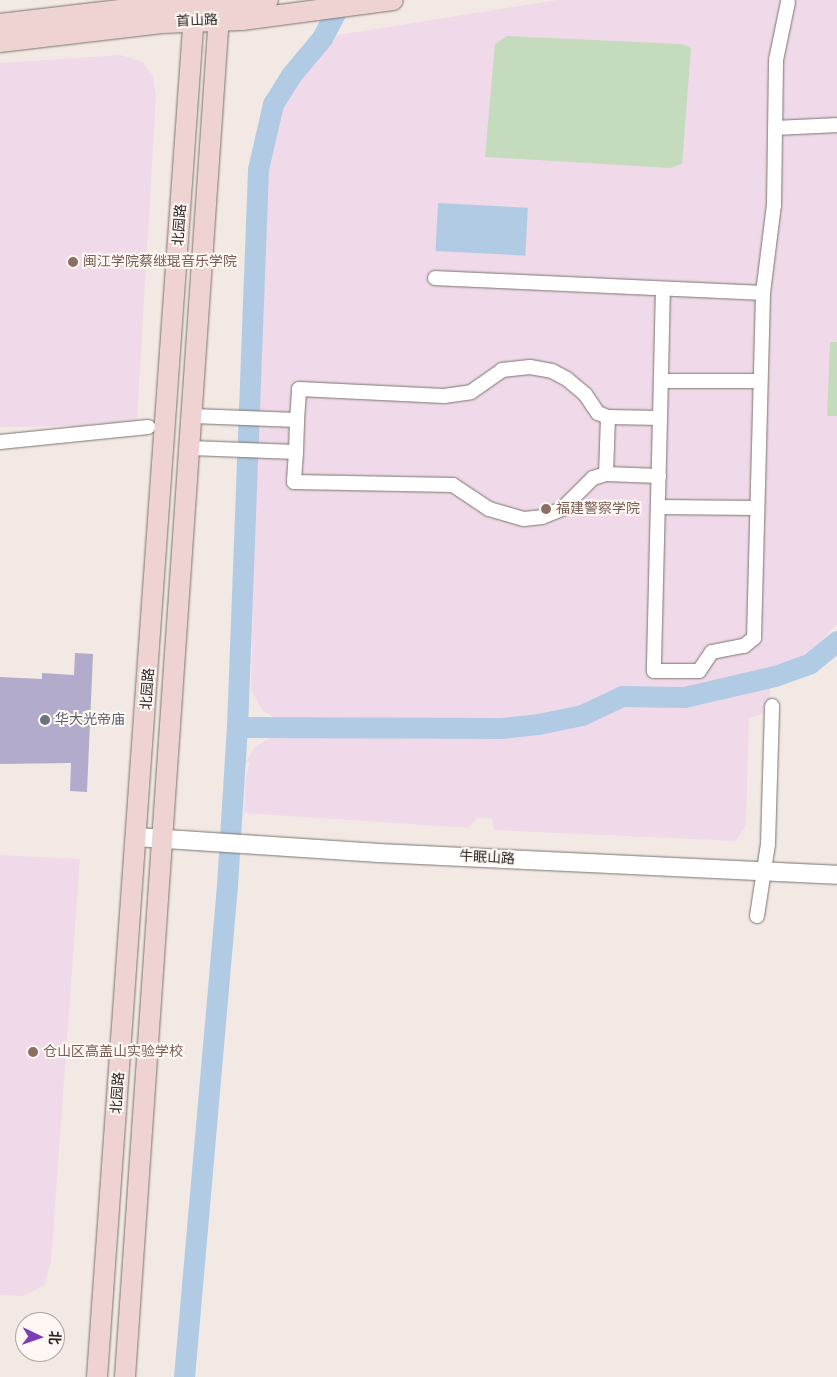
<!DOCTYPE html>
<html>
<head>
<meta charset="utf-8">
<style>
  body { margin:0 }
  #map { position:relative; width:837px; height:1377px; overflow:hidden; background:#f2e9e4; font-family:Bitter,"Noto Sans SC",serif }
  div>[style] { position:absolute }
  .education>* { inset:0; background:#f0dae9 }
  .green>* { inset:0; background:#c5dbbe }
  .water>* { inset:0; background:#b2cbe5; transform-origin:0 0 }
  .river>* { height:21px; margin:-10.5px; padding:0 10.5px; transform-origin:10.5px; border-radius:10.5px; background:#b2cbe5 }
  .building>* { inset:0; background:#b2abcb }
  .roads { filter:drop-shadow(0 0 1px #7b746f) drop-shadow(0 0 1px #7b746f) }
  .minor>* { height:14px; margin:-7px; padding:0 7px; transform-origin:7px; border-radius:7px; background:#fff }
  .tertiary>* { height:18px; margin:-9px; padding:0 9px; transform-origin:9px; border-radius:9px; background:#fff }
  .secondary>* { height:20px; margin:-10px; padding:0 10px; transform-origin:10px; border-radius:10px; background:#efd3d3 }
  .dots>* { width:14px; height:14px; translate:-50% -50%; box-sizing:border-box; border:2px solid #fef7f3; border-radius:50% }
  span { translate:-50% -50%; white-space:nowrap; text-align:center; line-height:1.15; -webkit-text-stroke:4px #fef7f3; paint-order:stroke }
  .street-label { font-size:14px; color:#2b2725 }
  .education-label { font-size:14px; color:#785e54 }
  .left { translate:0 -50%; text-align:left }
  .worship-label { font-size:14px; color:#5b616d }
  .north { position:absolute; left:15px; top:1312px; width:50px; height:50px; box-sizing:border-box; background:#fef7f3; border:1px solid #aaa4a1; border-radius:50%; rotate:93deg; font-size:14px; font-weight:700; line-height:20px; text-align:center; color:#2b2725 }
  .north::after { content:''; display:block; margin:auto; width:18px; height:22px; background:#7a3fb5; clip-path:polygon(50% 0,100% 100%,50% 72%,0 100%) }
</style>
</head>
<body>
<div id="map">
  <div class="education">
    <div style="clip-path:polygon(557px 0,837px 0,837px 624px,817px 645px,793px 662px,746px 677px,749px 691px,770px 685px,771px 711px,749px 718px,746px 825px,736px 841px,494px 830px,492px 818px,477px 818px,469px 828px,244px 813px,246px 775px,250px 763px,246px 761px,256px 746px,270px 738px,495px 737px,546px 732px,584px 723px,622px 704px,678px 706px,744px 691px,741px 678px,675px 691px,618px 689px,578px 710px,507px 721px,274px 717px,263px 711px,251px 690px,258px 393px,268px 175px,271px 138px,282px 109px,299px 81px,338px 35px)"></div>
    <div style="clip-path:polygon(120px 55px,143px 62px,153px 76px,156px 97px,137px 420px,81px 426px,0 427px,0 63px)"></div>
    <div style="clip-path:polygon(0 855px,80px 859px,51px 1262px,44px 1286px,22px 1296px,0 1295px)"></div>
  </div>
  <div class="green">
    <div style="clip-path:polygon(507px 36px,682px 44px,691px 48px,682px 164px,670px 168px,485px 157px,495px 44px)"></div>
    <div style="clip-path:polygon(830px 342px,837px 342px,837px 416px,827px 416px)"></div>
  </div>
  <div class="water">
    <div style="left:438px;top:203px;width:90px;height:48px;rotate:3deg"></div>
  </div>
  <div class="river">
    <div style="left:237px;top:727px;width:264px;rotate:0.2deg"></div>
    <div style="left:501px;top:728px;width:37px;rotate:-6deg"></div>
    <div style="left:538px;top:724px;width:45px;rotate:-11.6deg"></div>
    <div style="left:582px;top:715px;width:44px;rotate:-25.4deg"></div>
    <div style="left:622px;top:696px;width:62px;rotate:0.9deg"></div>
    <div style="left:684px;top:697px;width:93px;rotate:-13deg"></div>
    <div style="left:775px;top:676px;width:37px;rotate:-20deg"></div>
    <div style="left:810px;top:663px;width:35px;rotate:-39deg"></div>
    <div style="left:184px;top:1377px;width:494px;rotate:-85deg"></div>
    <div style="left:227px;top:885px;width:158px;rotate:-86.4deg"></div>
    <div style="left:237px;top:727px;width:558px;rotate:-87.84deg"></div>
    <div style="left:258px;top:169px;width:67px;rotate:-77deg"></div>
    <div style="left:273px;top:104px;width:34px;rotate:-58deg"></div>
    <div style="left:291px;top:75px;width:48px;rotate:-50deg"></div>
    <div style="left:322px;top:38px;width:43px;rotate:-62.2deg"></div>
  </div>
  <div class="building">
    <div style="clip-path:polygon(75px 653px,93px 654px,87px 792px,70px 791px,71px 763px,0 764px,0 677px,42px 679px,42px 673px,74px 675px)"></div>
  </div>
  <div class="roads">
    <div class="minor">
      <div style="left:776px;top:128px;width:61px;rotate:-2.8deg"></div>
      <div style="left:435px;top:278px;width:328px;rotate:2.6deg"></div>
      <div style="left:661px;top:381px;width:99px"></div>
      <div style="left:193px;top:416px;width:104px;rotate:2.2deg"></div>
      <div style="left:297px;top:420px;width:31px;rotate:-86deg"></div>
      <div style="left:299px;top:389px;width:145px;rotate:2.8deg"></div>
      <div style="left:444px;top:396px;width:27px;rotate:-8deg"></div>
      <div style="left:471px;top:392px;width:38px;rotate:-35deg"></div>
      <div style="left:502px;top:370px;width:28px;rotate:-6deg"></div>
      <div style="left:530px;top:367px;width:22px;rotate:10deg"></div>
      <div style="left:552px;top:371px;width:17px;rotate:28deg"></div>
      <div style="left:567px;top:379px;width:23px;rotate:40deg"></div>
      <div style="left:585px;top:394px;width:23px;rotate:56deg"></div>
      <div style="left:598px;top:413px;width:11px;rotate:22deg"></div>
      <div style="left:608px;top:417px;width:52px;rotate:1.1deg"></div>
      <div style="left:660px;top:418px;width:129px;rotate:-88.7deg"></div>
      <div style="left:608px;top:417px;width:57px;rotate:92deg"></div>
      <div style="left:606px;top:474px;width:53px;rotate:2.2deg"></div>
      <div style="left:660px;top:418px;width:253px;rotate:91.4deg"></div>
      <div style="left:654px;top:671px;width:45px"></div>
      <div style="left:699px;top:671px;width:23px;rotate:-56deg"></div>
      <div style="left:712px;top:652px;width:33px;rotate:-11deg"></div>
      <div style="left:744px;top:646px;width:13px;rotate:-39deg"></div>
      <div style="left:754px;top:638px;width:345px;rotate:-88.5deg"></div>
      <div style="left:763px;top:293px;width:89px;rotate:-82.9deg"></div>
      <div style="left:774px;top:205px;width:145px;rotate:-89.2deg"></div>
      <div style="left:776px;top:60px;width:59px;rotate:-78.3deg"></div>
      <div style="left:0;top:442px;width:149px;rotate:-5.8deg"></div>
      <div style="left:191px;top:448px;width:105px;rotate:2.2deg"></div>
      <div style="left:296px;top:452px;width:30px;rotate:94deg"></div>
      <div style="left:294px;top:482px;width:159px;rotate:1.1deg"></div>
      <div style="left:453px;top:485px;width:43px;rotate:33.7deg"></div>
      <div style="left:489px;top:509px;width:36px;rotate:16deg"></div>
      <div style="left:524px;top:519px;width:18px;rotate:-6deg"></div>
      <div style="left:542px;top:517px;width:22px;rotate:-22deg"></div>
      <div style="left:562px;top:509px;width:44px;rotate:-45deg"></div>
      <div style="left:593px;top:478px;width:14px;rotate:-17deg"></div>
      <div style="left:296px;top:452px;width:32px;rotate:-88deg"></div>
      <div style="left:659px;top:507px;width:97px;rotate:0.6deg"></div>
      <div style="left:757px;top:916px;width:73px;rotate:-81.3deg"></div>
      <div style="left:768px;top:844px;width:138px;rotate:-88.3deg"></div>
    </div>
    <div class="tertiary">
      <div style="left:137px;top:837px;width:241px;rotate:3.8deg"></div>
      <div style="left:377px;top:853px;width:461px;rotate:2.7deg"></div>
    </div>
    <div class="secondary">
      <div style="left:0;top:24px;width:172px;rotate:-6.7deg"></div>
      <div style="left:171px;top:4px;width:97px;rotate:-2.4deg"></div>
      <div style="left:0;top:42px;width:163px;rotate:-6.7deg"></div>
      <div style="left:162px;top:23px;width:80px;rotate:-2.1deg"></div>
      <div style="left:242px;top:20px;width:152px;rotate:-7.5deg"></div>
      <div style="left:97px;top:1377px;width:1380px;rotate:-85.93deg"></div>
      <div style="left:125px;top:1377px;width:1380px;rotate:-86.05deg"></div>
    </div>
  </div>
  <div class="dots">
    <div style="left:73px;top:262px;background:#8d6e63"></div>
    <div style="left:546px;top:509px;background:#8d6e63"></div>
    <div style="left:45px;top:720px;background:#6b7280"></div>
    <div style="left:33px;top:1052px;background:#8d6e63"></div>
  </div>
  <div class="street-label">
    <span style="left:197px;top:21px;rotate:-3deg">首山路</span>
    <span style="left:180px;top:225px;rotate:-86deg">北园路</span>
    <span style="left:148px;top:689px;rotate:-86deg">北园路</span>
    <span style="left:487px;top:858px;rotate:3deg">牛眠山路</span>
    <span style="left:118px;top:1093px;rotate:-86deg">北园路</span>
  </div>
  <div class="education-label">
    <span class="left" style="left:83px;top:262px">闽江学院蔡继琨音乐学院</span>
    <span class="left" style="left:556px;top:509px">福建警察学院</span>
    <span class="left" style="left:43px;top:1052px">仓山区高盖山实验学校</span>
  </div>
  <div class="worship-label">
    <span class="left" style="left:55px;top:720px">华大光帝庙</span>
  </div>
  <div class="north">北</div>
</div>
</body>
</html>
